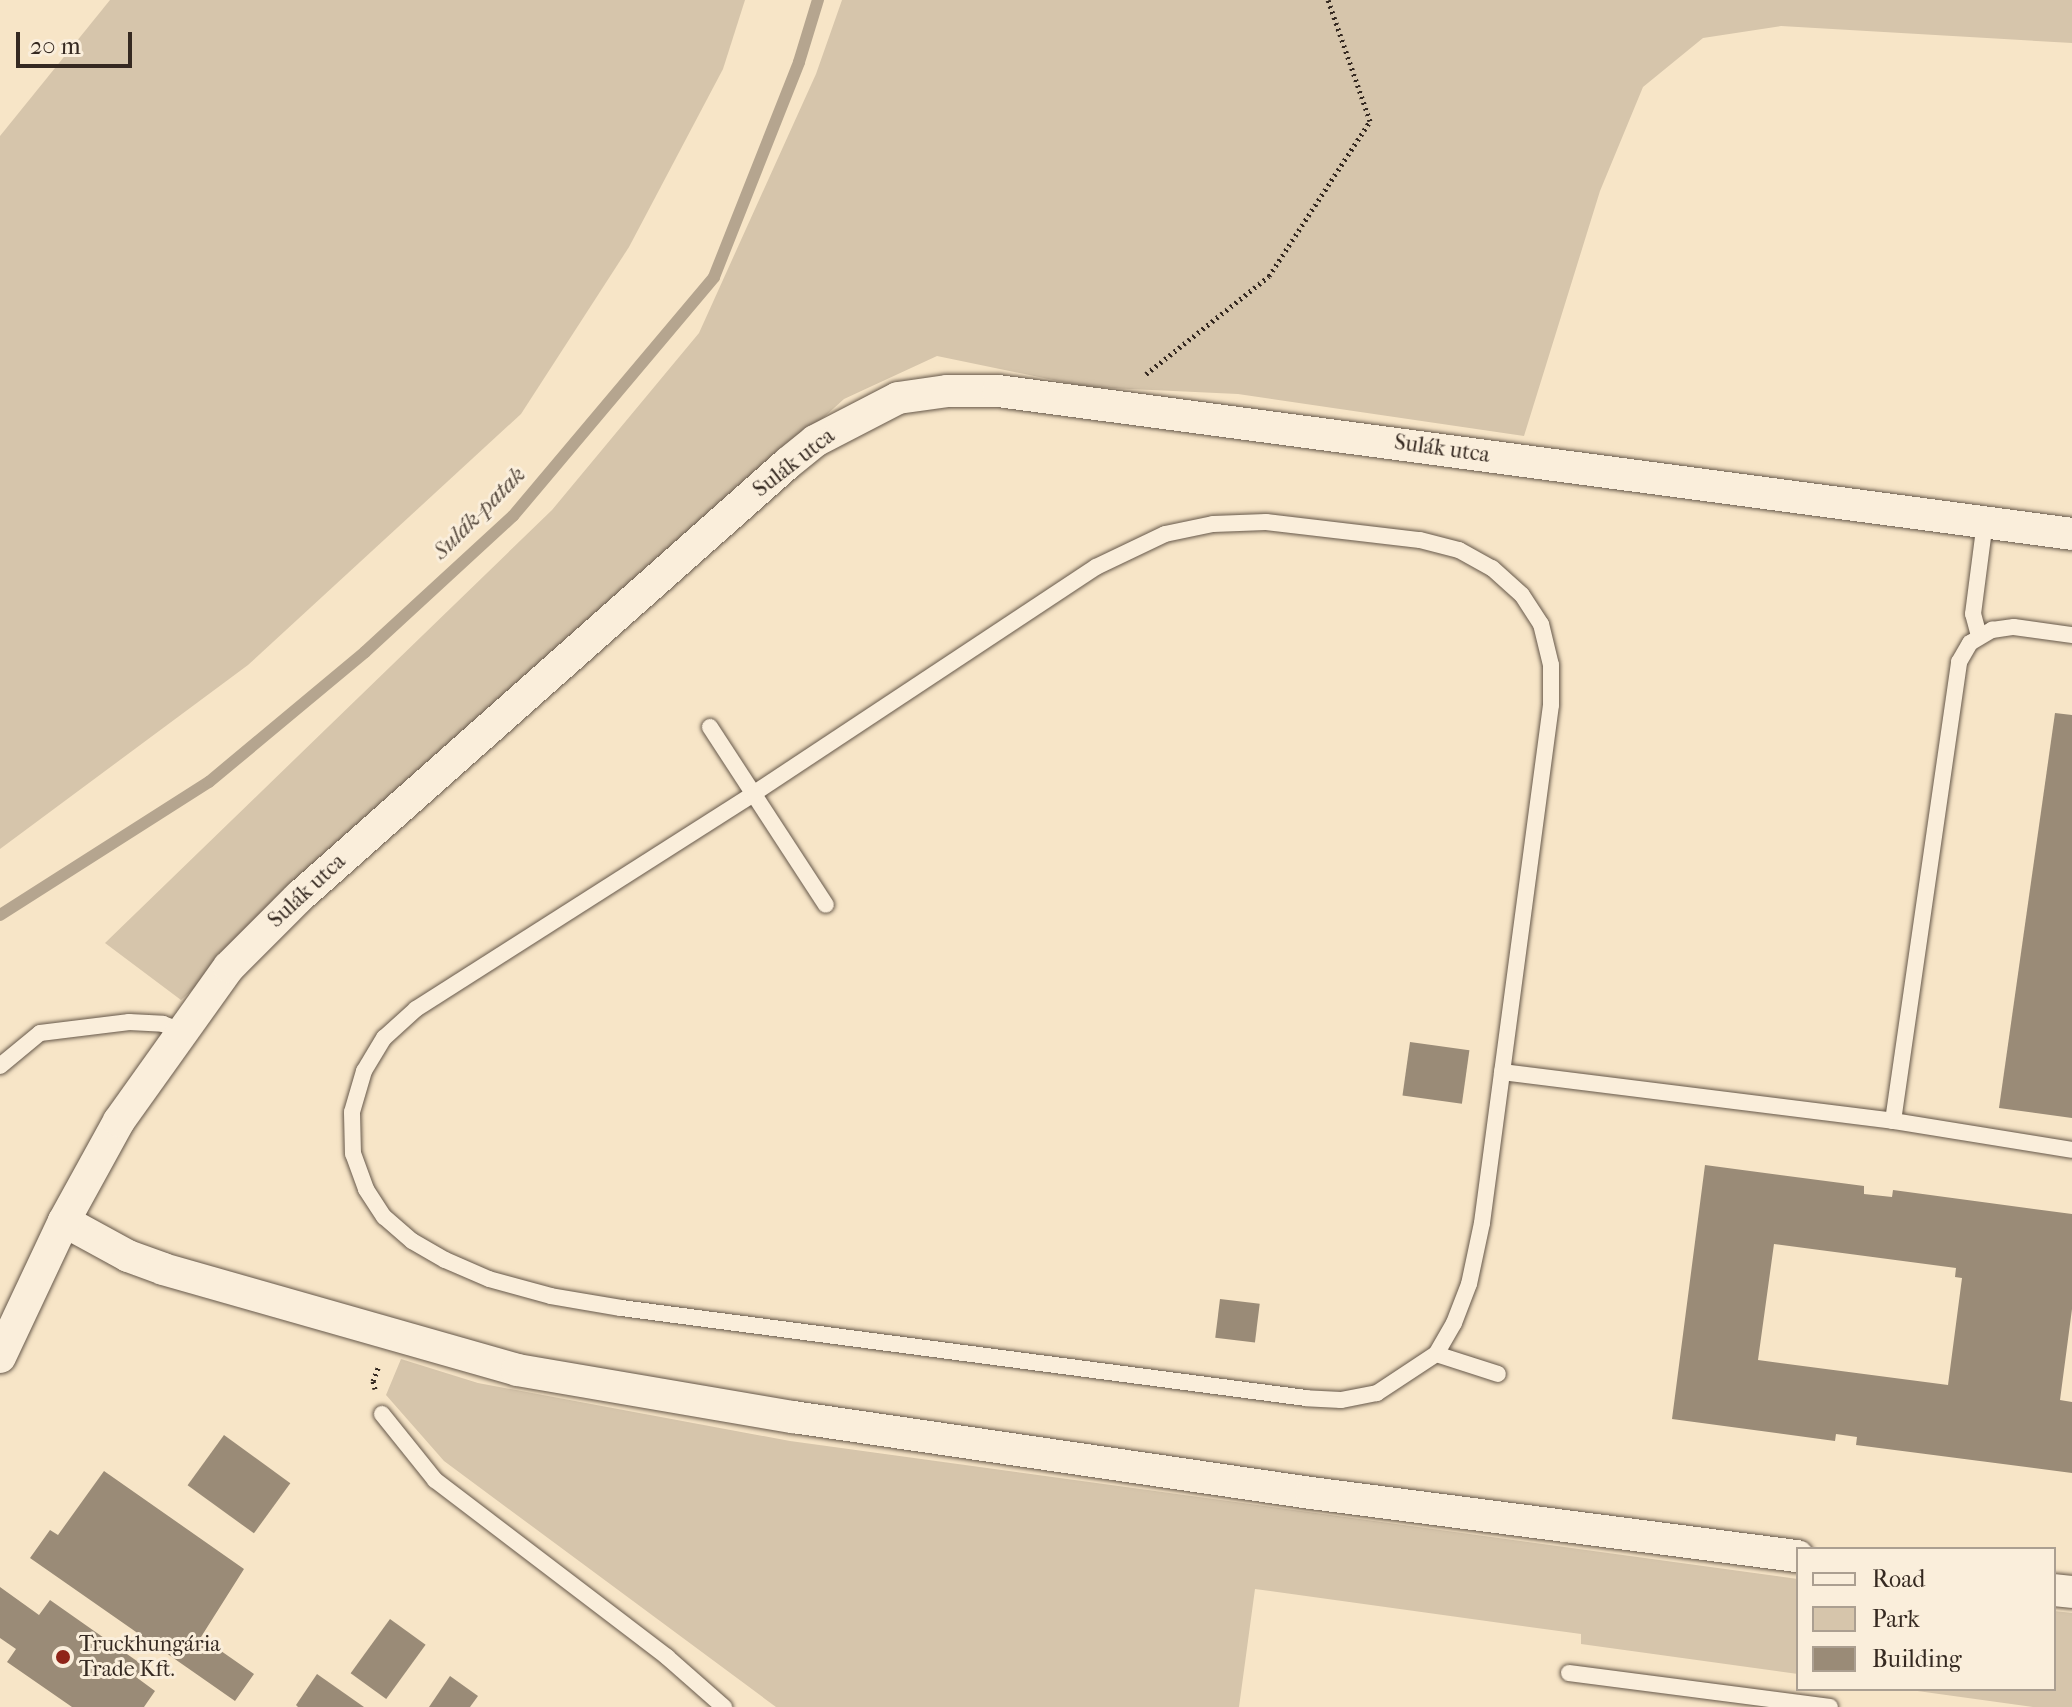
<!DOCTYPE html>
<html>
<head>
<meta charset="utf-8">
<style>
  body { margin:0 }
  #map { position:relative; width:2072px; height:1707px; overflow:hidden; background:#f7e5c7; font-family:"IM FELL French Canon",serif }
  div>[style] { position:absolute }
  .green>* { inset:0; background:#d6c5ab }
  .stream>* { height:12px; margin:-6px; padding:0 6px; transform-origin:6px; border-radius:6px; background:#b5a58f }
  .building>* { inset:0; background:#9a8b77; transform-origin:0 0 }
  .path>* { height:5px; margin-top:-2.5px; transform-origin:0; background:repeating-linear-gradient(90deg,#352921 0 2px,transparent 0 6px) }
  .roads { filter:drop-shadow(0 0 2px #66584a) drop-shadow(0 0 2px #66584a) }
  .service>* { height:16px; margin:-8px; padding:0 8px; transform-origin:8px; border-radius:8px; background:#faeedb }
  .minor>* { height:32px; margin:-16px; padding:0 16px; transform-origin:16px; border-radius:16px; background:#faeedb }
  .dots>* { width:22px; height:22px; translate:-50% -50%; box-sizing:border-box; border:4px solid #faeedb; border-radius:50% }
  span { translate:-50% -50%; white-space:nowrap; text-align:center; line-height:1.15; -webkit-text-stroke:6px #faeedb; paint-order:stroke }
  .street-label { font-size:22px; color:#352921 }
  .poi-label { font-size:22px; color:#352921 }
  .left { translate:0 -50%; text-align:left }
  .water-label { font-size:24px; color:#5b4e42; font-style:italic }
  .legend { position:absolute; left:1796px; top:1547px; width:260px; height:144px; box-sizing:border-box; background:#faeedb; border:2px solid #ab9f91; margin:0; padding:10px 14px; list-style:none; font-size:24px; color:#352921 }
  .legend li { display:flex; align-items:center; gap:16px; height:40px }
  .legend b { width:40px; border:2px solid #ab9f91 }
  .scale { position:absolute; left:16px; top:32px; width:116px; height:36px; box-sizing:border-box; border:4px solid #352921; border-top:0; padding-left:10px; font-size:24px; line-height:28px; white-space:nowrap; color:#352921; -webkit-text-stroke:6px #faeedb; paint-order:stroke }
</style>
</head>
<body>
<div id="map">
  <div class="green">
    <div style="clip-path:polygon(110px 0,745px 0,723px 69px,629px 247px,521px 414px,248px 665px,0 849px,0 136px)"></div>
    <div style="clip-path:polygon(842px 0,2072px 0,2072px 43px,1781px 26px,1703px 38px,1643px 87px,1600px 191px,1524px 436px,1238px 394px,1087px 387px,937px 356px,844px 399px,181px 1000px,105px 943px,552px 510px,699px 333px,816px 74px)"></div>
    <div style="clip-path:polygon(401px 1359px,478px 1383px,790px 1441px,1798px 1579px,1798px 1674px,1581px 1644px,1581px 1634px,1255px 1589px,1239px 1707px,776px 1707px,444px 1461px,386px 1395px)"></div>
    <div style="clip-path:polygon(2054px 1611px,2072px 1613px,2072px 1707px,2033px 1707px,1903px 1689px,2054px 1689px)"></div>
  </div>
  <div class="stream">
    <div style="left:0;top:915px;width:248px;rotate:-32.5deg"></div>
    <div style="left:209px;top:782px;width:203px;rotate:-39.8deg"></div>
    <div style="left:365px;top:652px;width:201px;rotate:-42.6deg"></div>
    <div style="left:513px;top:516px;width:312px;rotate:-49.9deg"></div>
    <div style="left:714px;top:277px;width:231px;rotate:-68.4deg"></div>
    <div style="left:799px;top:62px;width:65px;rotate:-73deg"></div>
  </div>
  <div class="building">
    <div style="clip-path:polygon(2055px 713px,2072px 715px,2072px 1118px,1999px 1108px)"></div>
    <div style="left:1410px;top:1042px;width:60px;height:54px;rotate:8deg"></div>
    <div style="clip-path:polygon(evenodd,1705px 1165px,1864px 1186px,1864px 1194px,1892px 1197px,1893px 1190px,2072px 1214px,2072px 1309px,2060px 1400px,2072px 1402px,2072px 1473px,1856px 1445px,1857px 1437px,1836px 1434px,1835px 1441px,1672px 1419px,1705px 1165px,1774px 1244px,1956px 1268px,1955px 1277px,1962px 1278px,1948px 1385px,1758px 1360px,1774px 1244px)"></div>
    <div style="left:1220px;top:1299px;width:40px;height:39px;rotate:7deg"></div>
    <div style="left:224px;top:1435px;width:82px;height:62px;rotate:36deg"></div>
    <div style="clip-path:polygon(104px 1471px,244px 1569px,201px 1637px,254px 1674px,235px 1701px,30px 1558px,50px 1530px,58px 1535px)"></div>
    <div style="clip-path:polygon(0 1587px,39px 1615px,50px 1600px,144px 1666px,136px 1677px,155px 1691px,144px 1707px,72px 1707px,7px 1662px,16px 1649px,0 1638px)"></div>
    <div style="left:390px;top:1619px;width:44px;height:67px;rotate:36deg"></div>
    <div style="clip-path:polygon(317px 1674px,364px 1707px,298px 1707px,296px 1705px)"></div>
    <div style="clip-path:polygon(450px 1676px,478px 1696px,470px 1707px,429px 1707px)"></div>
  </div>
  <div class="path">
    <div style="left:1146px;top:374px;width:157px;rotate:-38.5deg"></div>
    <div style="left:1269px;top:276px;width:185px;rotate:-56.9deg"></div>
    <div style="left:1370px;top:121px;width:128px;rotate:-109.1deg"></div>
    <div style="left:375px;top:1389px;width:8px;rotate:-104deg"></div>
    <div style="left:373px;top:1381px;width:17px;rotate:-69deg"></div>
  </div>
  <div class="roads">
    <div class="service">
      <div style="left:1266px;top:522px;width:155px;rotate:6.7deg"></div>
      <div style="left:1420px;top:540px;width:40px;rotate:14.4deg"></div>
      <div style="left:1459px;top:550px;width:38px;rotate:29deg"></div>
      <div style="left:1492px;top:568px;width:40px;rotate:42deg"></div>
      <div style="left:1522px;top:595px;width:35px;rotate:57deg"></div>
      <div style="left:1541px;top:624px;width:42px;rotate:76.3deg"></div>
      <div style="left:1551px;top:665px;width:40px;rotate:90deg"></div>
      <div style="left:1551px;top:705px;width:523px;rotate:97.59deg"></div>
      <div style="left:1482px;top:1223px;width:62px;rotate:102deg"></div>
      <div style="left:1469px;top:1284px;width:42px;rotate:111deg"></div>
      <div style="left:1454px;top:1323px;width:36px;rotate:120deg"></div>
      <div style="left:1436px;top:1354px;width:71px;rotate:146.5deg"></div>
      <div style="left:1377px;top:1393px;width:37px;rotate:169deg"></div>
      <div style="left:1341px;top:1400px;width:35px;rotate:-177deg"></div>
      <div style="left:1306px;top:1398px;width:691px;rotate:-172.51deg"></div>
      <div style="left:621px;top:1308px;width:71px;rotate:-170.3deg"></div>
      <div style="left:551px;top:1296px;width:64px;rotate:-164.7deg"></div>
      <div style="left:489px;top:1279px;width:48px;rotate:-156.6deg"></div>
      <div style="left:445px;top:1260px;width:38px;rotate:-150deg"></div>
      <div style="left:412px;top:1241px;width:37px;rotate:-139deg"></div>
      <div style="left:384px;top:1217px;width:33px;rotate:-123deg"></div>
      <div style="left:366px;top:1189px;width:37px;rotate:-110deg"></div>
      <div style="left:353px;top:1154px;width:42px;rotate:-91.4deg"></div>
      <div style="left:352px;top:1112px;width:43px;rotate:-73.7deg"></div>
      <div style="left:364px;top:1071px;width:39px;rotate:-59deg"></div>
      <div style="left:384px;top:1038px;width:43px;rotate:-42.2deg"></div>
      <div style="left:416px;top:1009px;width:400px;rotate:-32.5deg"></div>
      <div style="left:753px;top:794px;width:411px;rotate:-33.5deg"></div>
      <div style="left:1096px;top:567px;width:76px;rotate:-25.6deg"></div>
      <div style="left:1165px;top:534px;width:49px;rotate:-11.8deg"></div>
      <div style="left:1213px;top:524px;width:53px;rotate:-2.2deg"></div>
      <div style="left:1979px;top:636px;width:23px;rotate:-105deg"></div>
      <div style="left:1973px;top:614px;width:93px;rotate:-82.6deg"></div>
      <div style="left:710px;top:727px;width:212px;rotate:56.9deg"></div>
      <div style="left:0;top:1066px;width:52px;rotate:-39.5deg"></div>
      <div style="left:40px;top:1033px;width:90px;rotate:-7deg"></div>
      <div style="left:129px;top:1022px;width:34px;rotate:3deg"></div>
      <div style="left:163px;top:1024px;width:19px;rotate:21deg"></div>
      <div style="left:1502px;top:1072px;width:394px;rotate:7.1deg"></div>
      <div style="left:1893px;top:1121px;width:181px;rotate:9.2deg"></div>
      <div style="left:1893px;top:1121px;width:464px;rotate:-81.8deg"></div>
      <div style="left:1959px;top:662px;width:22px;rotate:-60deg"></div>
      <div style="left:1970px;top:643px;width:26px;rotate:-31deg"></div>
      <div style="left:1992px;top:630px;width:22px;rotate:-8deg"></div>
      <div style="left:2014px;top:627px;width:59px;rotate:7.9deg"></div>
      <div style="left:1436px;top:1354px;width:65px;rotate:17.9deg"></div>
      <div style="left:382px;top:1414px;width:85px;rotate:51.2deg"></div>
      <div style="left:435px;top:1480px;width:292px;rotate:37.3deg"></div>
      <div style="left:667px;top:1657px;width:76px;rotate:41.3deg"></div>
      <div style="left:1569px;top:1673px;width:263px;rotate:7.4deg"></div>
    </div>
    <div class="minor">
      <div style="left:64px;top:1221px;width:73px;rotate:28.7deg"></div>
      <div style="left:128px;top:1256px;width:37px;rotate:20deg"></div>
      <div style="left:163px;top:1269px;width:368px;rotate:15.9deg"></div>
      <div style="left:517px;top:1370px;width:280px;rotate:9.7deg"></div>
      <div style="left:793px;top:1417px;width:524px;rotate:8.35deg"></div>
      <div style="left:1311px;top:1493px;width:491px;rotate:7.4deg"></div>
      <div style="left:0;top:1357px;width:150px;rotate:-64.8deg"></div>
      <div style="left:64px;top:1221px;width:114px;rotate:-61.2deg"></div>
      <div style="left:119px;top:1121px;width:189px;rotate:-54.5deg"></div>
      <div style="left:229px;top:967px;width:99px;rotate:-45deg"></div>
      <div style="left:299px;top:897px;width:654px;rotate:-41.59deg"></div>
      <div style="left:788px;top:463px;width:35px;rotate:-39deg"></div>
      <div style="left:815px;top:441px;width:93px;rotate:-27.4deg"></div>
      <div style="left:898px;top:398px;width:49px;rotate:-8.1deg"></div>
      <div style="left:947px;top:391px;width:51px"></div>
      <div style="left:998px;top:391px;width:1083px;rotate:7.58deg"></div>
      <div style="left:2054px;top:1590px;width:18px;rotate:6deg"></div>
    </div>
  </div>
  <div class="dots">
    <div style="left:63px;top:1657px;background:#8f2418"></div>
  </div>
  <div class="street-label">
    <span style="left:1442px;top:449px;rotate:8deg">Sulák utca</span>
    <span style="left:794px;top:463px;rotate:-38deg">Sulák utca</span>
    <span style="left:307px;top:891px;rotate:-43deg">Sulák utca</span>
  </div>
  <div class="poi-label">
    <span class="left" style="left:79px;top:1657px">Truckhungária<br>Trade Kft.</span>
  </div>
  <div class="water-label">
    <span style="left:479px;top:513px;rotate:-45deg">Sulák-patak</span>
  </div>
  <ul class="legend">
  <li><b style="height:10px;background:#faeedb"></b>Road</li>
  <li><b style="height:22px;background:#d6c5ab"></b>Park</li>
  <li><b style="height:22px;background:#9a8b77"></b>Building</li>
  </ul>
  <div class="scale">20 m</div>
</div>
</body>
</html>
